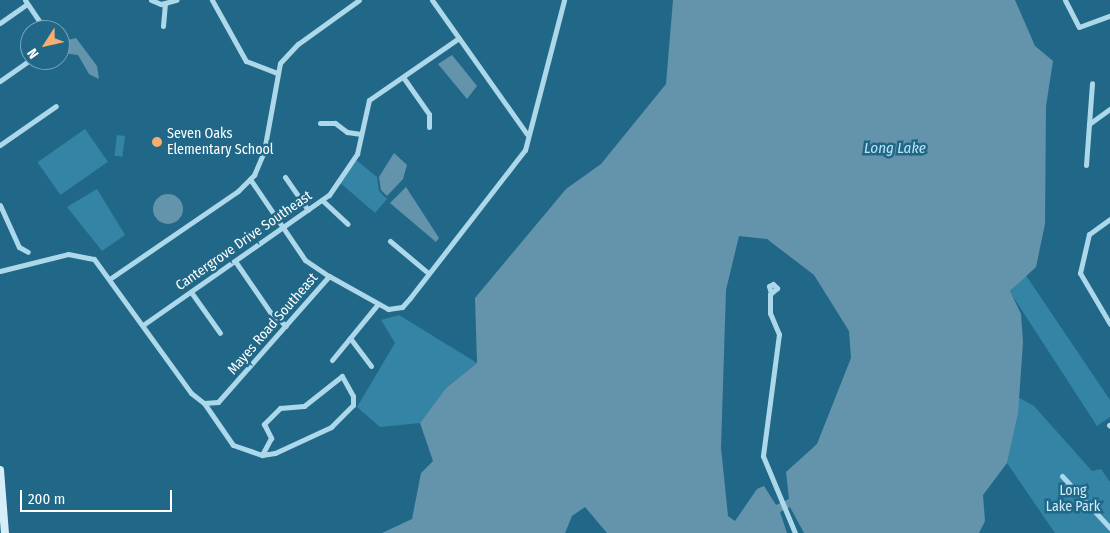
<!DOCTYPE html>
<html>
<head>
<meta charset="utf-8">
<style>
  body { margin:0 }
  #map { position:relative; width:1110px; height:533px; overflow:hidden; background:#216888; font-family:"Fira Sans Condensed",sans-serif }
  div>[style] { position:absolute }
  .green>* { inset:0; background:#3484a6; transform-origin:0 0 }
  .water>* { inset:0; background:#6494ab }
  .round { border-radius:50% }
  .street>* { height:5px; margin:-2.5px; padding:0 2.5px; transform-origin:2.5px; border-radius:2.5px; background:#acd8ea }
  .secondary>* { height:8px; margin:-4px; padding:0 4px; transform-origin:4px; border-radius:4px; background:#d7eef8 }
  .dots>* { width:14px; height:14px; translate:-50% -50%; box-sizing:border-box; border:2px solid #216888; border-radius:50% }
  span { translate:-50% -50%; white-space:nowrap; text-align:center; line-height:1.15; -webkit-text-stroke:5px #216888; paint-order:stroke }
  .poi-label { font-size:14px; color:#fff }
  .left { translate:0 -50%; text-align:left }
  .street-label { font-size:14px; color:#fff }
  .park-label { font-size:14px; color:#d0ecf8 }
  .water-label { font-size:15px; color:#bee3f3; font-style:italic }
  .north { position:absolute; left:20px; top:20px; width:50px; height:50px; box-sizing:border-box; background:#216888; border:1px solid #7aa4b8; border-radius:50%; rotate:235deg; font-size:14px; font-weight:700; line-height:20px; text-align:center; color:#fff }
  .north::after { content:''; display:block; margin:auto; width:18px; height:22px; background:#f7ad6d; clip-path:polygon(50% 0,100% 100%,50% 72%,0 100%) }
  .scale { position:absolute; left:20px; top:490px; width:152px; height:22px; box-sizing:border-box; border:2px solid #fff; border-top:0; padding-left:6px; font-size:15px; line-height:18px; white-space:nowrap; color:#fff; -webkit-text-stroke:4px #216888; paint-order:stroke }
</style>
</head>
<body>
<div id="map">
  <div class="green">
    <div style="left:85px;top:129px;width:40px;height:58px;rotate:55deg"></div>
    <div style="left:117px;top:135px;width:8px;height:21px;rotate:7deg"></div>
    <div style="clip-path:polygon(356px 160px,377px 177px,379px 191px,387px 199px,375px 213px,338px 181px)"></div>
    <div style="clip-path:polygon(97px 189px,125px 235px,102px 251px,67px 207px)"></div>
    <div style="clip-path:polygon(1025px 274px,1110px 400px,1110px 417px,1097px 426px,1010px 292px)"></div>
    <div style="clip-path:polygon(399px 315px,477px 363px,446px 388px,420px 423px,380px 427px,357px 407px,395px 343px,381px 320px)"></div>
    <div style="clip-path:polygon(1016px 396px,1034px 406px,1092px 471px,1101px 469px,1110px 482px,1110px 533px,1055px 533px,1007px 463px,1018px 414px)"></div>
  </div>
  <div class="water">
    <div style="clip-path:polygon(evenodd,673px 0,1015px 0,1035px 46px,1053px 61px,1046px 106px,1045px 224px,1036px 267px,1010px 291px,1021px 314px,1023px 342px,1018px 414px,1007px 463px,983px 495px,985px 521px,979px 533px,804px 533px,790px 507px,780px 512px,787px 533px,607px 533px,585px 507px,572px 516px,565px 533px,382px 533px,412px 519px,421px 473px,433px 461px,420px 423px,446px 388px,477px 363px,475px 298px,566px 189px,601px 164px,666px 84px,673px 0,739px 236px,767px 239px,814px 275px,849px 331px,851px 358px,817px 444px,786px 472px,789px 499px,776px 505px,764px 486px,757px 489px,735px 521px,728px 516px,721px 448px,726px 290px,739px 236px)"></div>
    <div style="clip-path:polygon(76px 38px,97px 66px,99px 79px,89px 74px,78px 55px,63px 53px,68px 40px)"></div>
    <div style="clip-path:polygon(452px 55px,477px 86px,467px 99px,438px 64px)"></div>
    <div style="clip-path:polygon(394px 153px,407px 165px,403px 179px,387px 196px,381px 190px,379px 177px)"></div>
    <div style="clip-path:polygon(406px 187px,439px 238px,436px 242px,390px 203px)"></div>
    <div class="round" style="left:153px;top:194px;width:30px;height:30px"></div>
  </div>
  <div class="street">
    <div style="left:25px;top:0;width:36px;rotate:56deg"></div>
    <div style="left:151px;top:0;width:11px;rotate:22deg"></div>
    <div style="left:161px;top:4px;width:16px;rotate:-15deg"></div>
    <div style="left:212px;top:0;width:70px;rotate:60.9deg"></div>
    <div style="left:246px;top:61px;width:33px;rotate:21deg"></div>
    <div style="left:432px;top:0;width:164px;rotate:54.7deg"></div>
    <div style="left:1065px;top:0;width:30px;rotate:63deg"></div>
    <div style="left:1079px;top:27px;width:33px;rotate:-20deg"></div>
    <div style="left:0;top:23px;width:33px;rotate:-35deg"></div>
    <div style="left:163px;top:26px;width:23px;rotate:-85deg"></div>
    <div style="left:403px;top:77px;width:45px;rotate:54.9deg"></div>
    <div style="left:429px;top:114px;width:13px;rotate:90deg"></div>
    <div style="left:0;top:81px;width:37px;rotate:-35deg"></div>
    <div style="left:320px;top:123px;width:15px"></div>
    <div style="left:335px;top:123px;width:15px;rotate:37deg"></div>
    <div style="left:347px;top:132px;width:14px;rotate:8deg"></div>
    <div style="left:1089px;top:124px;width:26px;rotate:-36deg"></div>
    <div style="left:0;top:145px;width:68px;rotate:-34.9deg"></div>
    <div style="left:1086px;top:165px;width:82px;rotate:-85.8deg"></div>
    <div style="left:285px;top:177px;width:40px;rotate:55.1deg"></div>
    <div style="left:250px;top:179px;width:98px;rotate:55.8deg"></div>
    <div style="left:305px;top:260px;width:29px;rotate:34deg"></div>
    <div style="left:322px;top:200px;width:35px;rotate:43deg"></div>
    <div style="left:0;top:205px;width:46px;rotate:65.7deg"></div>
    <div style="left:19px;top:247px;width:10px;rotate:29deg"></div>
    <div style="left:1110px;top:219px;width:26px;rotate:144deg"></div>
    <div style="left:1089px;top:234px;width:40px;rotate:103deg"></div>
    <div style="left:1080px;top:273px;width:59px;rotate:59.5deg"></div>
    <div style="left:390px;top:241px;width:48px;rotate:40deg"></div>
    <div style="left:235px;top:261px;width:62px;rotate:55.5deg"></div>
    <div style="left:270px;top:312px;width:21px;rotate:41deg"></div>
    <div style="left:0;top:271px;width:70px;rotate:-14deg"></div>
    <div style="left:68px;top:254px;width:26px;rotate:11deg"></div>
    <div style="left:94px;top:259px;width:165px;rotate:54.1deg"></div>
    <div style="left:191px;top:393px;width:16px;rotate:38deg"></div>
    <div style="left:204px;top:403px;width:14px;rotate:-4deg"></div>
    <div style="left:218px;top:402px;width:168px;rotate:-48.6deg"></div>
    <div style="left:329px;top:276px;width:68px;rotate:29.2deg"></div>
    <div style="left:388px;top:309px;width:14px;rotate:-8deg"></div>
    <div style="left:402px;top:307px;width:12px;rotate:-48deg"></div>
    <div style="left:410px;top:298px;width:187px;rotate:-52.2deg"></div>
    <div style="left:525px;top:150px;width:155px;rotate:-75.4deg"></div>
    <div style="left:111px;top:278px;width:154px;rotate:-34.4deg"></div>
    <div style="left:238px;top:191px;width:23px;rotate:-45deg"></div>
    <div style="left:254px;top:175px;width:26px;rotate:-67deg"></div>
    <div style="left:264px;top:151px;width:89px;rotate:-79.7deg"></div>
    <div style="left:280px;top:63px;width:26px;rotate:-47deg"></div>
    <div style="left:298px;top:44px;width:75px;rotate:-35.8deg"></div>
    <div style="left:191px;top:292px;width:50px;rotate:54.7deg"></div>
    <div style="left:771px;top:293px;width:7px;rotate:-106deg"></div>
    <div style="left:769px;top:286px;width:4px;rotate:-27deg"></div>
    <div style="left:773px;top:284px;width:6px;rotate:45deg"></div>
    <div style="left:777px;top:288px;width:9px;rotate:139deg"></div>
    <div style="left:770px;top:294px;width:19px;rotate:90deg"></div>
    <div style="left:770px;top:313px;width:23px;rotate:67deg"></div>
    <div style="left:779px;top:334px;width:123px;rotate:97.5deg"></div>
    <div style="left:763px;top:456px;width:83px;rotate:67.4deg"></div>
    <div style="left:143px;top:325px;width:227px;rotate:-35deg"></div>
    <div style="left:329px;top:195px;width:50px;rotate:-55.7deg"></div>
    <div style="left:357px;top:154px;width:55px;rotate:-77.5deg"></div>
    <div style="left:369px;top:100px;width:109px;rotate:-34.6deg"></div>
    <div style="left:350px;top:338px;width:35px;rotate:53deg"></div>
    <div style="left:332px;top:360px;width:71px;rotate:-50.7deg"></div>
    <div style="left:204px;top:403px;width:51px;rotate:55.4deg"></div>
    <div style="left:233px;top:445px;width:31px;rotate:19deg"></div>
    <div style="left:262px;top:455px;width:13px;rotate:-9deg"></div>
    <div style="left:275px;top:453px;width:62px;rotate:-24.9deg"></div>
    <div style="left:331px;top:427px;width:31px;rotate:-45deg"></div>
    <div style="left:353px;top:405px;width:9px;rotate:-90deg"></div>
    <div style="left:353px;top:396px;width:23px;rotate:-119deg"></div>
    <div style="left:342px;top:376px;width:48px;rotate:141.7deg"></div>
    <div style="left:304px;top:406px;width:24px;rotate:175deg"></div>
    <div style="left:280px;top:408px;width:23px;rotate:135deg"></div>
    <div style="left:264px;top:424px;width:16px;rotate:63deg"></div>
    <div style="left:271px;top:438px;width:19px;rotate:118deg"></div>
    <div style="left:1109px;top:425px;width:1px;rotate:45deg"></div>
    <div style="left:1062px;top:476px;width:71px;rotate:47.3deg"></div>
  </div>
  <div class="secondary">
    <div style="left:0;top:470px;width:63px;rotate:85.5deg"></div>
  </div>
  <div class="dots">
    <div style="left:157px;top:142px;background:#f7ad6d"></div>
  </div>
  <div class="poi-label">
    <span class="left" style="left:167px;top:142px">Seven Oaks<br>Elementary School</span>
  </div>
  <div class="street-label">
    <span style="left:244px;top:241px;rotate:-35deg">Cantergrove Drive Southeast</span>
    <span style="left:273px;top:324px;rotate:-49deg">Mayes Road Southeast</span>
  </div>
  <div class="park-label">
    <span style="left:1073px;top:499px">Long<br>Lake Park</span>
  </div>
  <div class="water-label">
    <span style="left:895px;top:149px">Long Lake</span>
  </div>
  <div class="north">N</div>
  <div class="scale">200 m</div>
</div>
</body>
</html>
